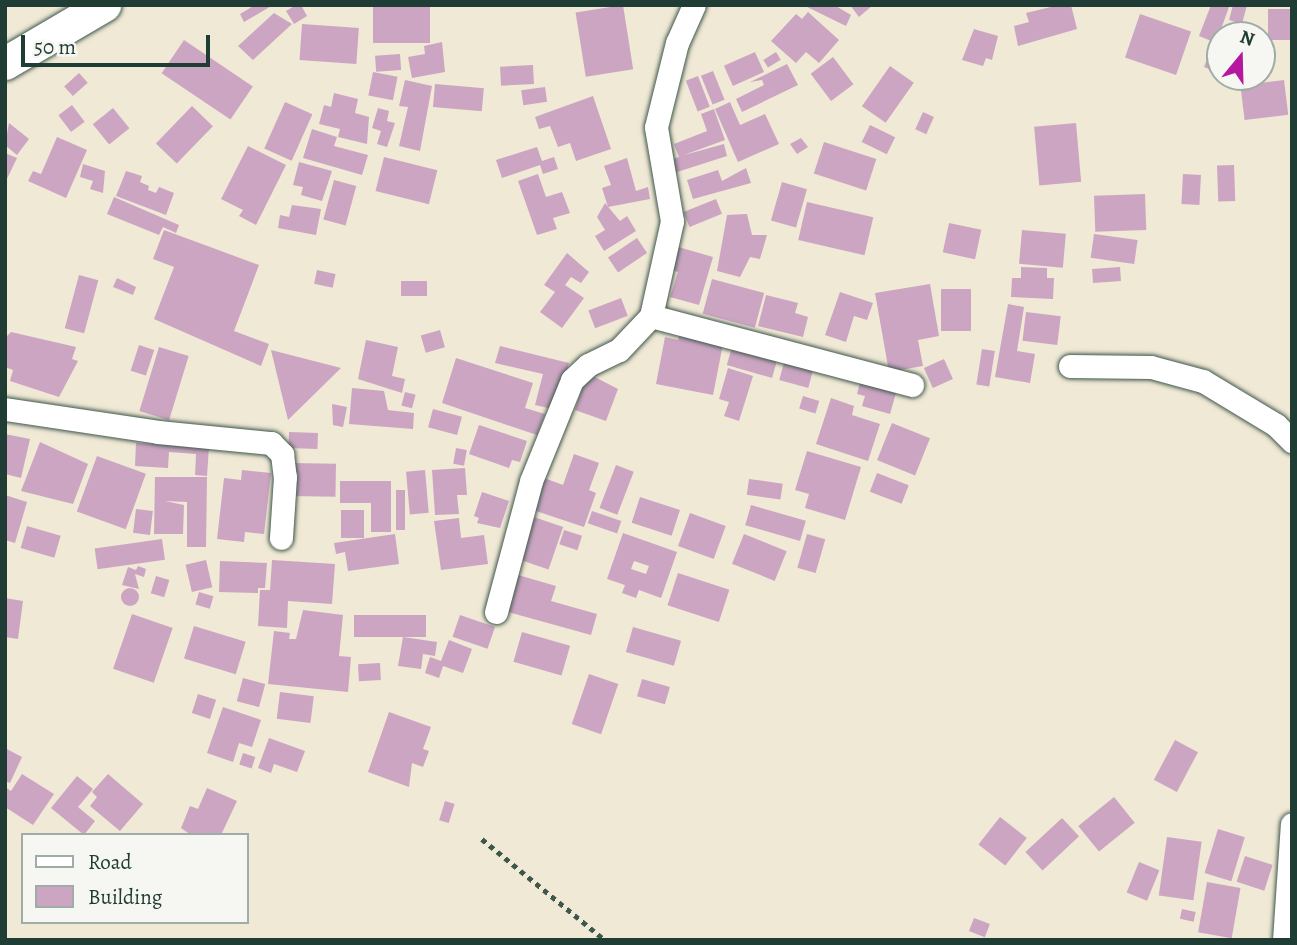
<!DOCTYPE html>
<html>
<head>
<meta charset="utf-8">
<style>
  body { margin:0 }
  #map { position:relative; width:1297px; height:945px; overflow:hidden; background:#f0e9d5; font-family:Alegreya,serif }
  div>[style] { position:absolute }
  .building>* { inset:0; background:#cca5c3; transform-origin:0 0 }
  .round { border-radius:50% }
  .path>* { height:4.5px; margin-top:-2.25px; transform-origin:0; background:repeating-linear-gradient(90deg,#3e574c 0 5px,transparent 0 10px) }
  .roads { filter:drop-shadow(0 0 2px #3e574c) drop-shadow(0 0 2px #3e574c) }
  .minor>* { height:23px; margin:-11.5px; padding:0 11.5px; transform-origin:11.5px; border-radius:11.5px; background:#fff }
  .secondary>* { height:33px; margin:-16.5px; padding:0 16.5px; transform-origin:16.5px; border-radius:16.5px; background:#fff }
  span { translate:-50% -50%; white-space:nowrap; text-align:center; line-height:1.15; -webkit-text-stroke:5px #f6f6f2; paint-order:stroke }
  .frame { position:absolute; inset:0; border:7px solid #1f3d34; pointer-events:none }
  .legend { position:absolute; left:21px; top:833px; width:228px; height:91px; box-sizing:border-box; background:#f6f6f2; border:2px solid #a0aca6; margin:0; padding:9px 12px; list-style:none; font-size:21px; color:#1f3d34 }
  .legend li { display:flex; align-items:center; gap:14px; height:35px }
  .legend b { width:35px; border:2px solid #a0aca6 }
  .north { position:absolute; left:1206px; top:21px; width:70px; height:70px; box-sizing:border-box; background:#f6f6f2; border:2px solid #a0aca6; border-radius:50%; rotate:19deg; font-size:19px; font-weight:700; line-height:28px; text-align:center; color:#1f3d34 }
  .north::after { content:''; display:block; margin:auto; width:24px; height:32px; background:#b5179e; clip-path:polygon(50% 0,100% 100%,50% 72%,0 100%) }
  .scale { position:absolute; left:21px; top:35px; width:189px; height:32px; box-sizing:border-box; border:4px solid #1f3d34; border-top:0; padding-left:9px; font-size:21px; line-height:24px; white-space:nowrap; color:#1f3d34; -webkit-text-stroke:5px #f6f6f2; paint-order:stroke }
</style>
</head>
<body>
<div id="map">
  <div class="building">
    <div style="clip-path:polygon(255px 5px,273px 5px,244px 22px,240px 14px)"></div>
    <div style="clip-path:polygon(296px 5px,301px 5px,307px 16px,294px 24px,286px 11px)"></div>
    <div style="left:373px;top:5px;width:57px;height:38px"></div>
    <div style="left:623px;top:5px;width:65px;height:48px;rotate:81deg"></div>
    <div style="clip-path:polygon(803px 5px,834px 5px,851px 15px,846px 26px)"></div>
    <div style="clip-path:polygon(850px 5px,873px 5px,859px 17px)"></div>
    <div style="clip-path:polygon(1059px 5px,1071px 5px,1077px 29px,1018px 46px,1014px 26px,1029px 22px,1026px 13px)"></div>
    <div style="clip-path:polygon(1211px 5px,1229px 7px,1216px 43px,1199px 36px)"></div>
    <div style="clip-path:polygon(1233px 5px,1247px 5px,1242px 24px,1229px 20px)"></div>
    <div style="left:1268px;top:9px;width:24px;height:31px"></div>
    <div style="clip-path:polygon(808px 12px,839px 40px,819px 63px,806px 52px,796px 63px,771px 41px,796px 14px,802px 19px)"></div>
    <div style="clip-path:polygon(274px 13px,292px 24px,253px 60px,238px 46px)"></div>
    <div style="left:1140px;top:14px;width:54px;height:46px;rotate:19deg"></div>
    <div style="left:302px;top:24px;width:57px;height:36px;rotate:4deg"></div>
    <div style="clip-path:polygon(974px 29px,998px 36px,992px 60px,986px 58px,983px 66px,962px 60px)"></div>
    <div style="left:184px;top:40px;width:83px;height:40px;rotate:34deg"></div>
    <div style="clip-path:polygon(442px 42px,445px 72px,412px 78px,408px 57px,425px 54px,424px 46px)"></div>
    <div style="clip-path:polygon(1212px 46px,1220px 48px,1220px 73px,1204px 67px)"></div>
    <div style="left:755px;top:52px;width:22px;height:34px;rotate:66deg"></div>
    <div style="left:776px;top:52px;width:9px;height:15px;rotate:58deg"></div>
    <div style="left:400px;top:54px;width:16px;height:25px;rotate:86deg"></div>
    <div style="left:833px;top:57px;width:34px;height:28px;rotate:53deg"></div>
    <div style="clip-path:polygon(787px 64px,798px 85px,742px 112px,736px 99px,764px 85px,762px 80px,750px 82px)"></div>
    <div style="left:533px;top:65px;width:19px;height:33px;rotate:87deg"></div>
    <div style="left:890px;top:66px;width:29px;height:49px;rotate:35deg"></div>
    <div style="left:713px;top:71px;width:31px;height:13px;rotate:68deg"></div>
    <div style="left:373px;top:72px;width:25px;height:24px;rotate:11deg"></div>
    <div style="left:79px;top:73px;width:13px;height:20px;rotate:48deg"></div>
    <div style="left:698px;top:76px;width:33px;height:13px;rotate:69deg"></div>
    <div style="clip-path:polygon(405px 80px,432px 86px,420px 151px,399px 146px,408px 107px,399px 106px)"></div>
    <div style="left:1284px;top:80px;width:35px;height:44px;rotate:83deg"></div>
    <div style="left:435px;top:84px;width:49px;height:23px;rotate:5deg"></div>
    <div style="left:545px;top:87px;width:15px;height:24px;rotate:82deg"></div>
    <div style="clip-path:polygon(334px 93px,358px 99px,355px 113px,369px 117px,367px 144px,338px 137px,340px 129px,319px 124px,324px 105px,331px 107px)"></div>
    <div style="clip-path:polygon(593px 96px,611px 149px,576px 161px,570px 143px,558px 147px,550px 126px,539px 129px,535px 117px)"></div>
    <div style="left:285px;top:102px;width:30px;height:51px;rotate:24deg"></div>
    <div style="clip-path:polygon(730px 102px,740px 125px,765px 114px,779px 144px,738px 162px,715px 109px)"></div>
    <div style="left:72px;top:105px;width:21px;height:17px;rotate:53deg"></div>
    <div style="left:192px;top:106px;width:29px;height:52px;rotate:44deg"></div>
    <div style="left:113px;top:108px;width:26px;height:26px;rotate:51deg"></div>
    <div style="clip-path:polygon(378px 108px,389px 111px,387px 121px,395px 123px,387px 147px,377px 144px,381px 131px,372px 128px)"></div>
    <div style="clip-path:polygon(714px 109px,725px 140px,684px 155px,724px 144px,727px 156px,674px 173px,670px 160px,679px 157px,674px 144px,707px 131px,701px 114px)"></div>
    <div style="left:923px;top:112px;width:12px;height:19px;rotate:24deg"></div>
    <div style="clip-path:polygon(9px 123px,29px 139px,17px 155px,5px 145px)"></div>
    <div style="left:1076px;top:123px;width:59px;height:42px;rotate:85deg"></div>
    <div style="left:870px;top:125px;width:28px;height:19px;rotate:26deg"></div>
    <div style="clip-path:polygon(312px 129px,337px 137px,334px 146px,368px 155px,362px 175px,303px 158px)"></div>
    <div style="clip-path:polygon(57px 137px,87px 150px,66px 198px,28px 181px,33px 171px,41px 174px)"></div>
    <div style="clip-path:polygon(801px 138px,808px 147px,797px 154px,790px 144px)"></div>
    <div style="left:824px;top:142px;width:55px;height:33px;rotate:18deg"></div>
    <div style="clip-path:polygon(248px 146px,286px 165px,256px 225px,239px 216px,243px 210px,221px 199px)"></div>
    <div style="clip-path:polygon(537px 147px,542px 161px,554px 157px,558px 169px,543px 174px,540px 165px,502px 178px,496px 160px)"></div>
    <div style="clip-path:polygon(5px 153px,17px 158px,5px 183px)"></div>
    <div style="left:384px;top:157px;width:55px;height:35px;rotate:14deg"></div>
    <div style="clip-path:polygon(627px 158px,636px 191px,648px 187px,650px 199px,608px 207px,602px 188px,611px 185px,604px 166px)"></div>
    <div style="clip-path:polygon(299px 162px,332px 171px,322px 201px,301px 195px,303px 187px,293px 185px)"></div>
    <div style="clip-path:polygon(83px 164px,105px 171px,103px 193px,90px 189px,93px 181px,80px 177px)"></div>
    <div style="left:1234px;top:165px;width:36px;height:17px;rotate:88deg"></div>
    <div style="clip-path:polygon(746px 168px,751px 183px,693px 199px,687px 180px,718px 170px,722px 181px)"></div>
    <div style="clip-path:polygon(126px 171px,142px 176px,140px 182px,149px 186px,148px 190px,156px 193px,159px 187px,174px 193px,166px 215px,116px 196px)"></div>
    <div style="clip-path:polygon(538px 174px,546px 197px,562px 192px,570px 213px,553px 218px,557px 229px,537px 235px,518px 181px)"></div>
    <div style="left:1183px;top:174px;width:18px;height:30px;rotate:3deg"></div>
    <div style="left:334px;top:180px;width:23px;height:41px;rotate:15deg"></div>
    <div style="left:782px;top:182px;width:26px;height:40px;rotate:16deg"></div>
    <div style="left:1145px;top:194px;width:36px;height:51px;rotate:88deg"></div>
    <div style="clip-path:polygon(114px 197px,179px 225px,176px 233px,163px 227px,159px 235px,107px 214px)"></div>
    <div style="left:716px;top:199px;width:16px;height:35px;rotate:68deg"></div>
    <div style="left:807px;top:202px;width:68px;height:39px;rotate:13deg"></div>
    <div style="clip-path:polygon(605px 203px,620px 221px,627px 216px,636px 231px,604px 251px,595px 236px,605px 230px,597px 217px)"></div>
    <div style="clip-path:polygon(292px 205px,321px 209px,316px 235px,278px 228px,280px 215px,289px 217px)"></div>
    <div style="clip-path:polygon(747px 214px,752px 235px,767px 235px,760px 259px,750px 257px,740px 277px,717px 271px,727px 215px)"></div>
    <div style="left:949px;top:223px;width:33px;height:30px;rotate:12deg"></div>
    <div style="clip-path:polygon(164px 230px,259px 265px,234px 331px,269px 344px,261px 366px,154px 319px,174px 267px,153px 259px)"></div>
    <div style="left:1022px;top:230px;width:44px;height:34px;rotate:5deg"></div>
    <div style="left:1094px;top:234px;width:44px;height:24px;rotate:8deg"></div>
    <div style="left:637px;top:238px;width:18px;height:35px;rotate:56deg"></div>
    <div style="clip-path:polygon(675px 246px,713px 257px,699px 305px,670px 297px,678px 272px,668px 269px)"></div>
    <div style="clip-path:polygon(567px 253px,589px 272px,581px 283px,571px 277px,565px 285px,584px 298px,562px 328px,540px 312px,555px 292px,544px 285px)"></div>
    <div style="clip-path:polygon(1021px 267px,1047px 268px,1047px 278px,1054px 278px,1053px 299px,1011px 297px,1012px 278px,1021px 278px)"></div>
    <div style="left:1120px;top:267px;width:14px;height:28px;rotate:86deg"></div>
    <div style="left:317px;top:270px;width:19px;height:14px;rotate:12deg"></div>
    <div style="left:79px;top:275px;width:20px;height:55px;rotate:15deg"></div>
    <div style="clip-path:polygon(117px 278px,136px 287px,133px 295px,113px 287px)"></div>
    <div style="left:712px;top:279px;width:54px;height:36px;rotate:15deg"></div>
    <div style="left:427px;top:281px;width:15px;height:26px;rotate:90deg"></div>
    <div style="clip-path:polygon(930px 284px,939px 336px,918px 340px,923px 366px,889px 372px,875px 293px)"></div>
    <div style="left:941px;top:289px;width:30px;height:42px"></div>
    <div style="clip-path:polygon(840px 292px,873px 303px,867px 320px,854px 316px,846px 342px,825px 335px)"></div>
    <div style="clip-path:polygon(766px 295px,798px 303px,795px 313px,808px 317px,803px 337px,758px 326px)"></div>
    <div style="left:621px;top:298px;width:19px;height:35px;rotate:69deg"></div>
    <div style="clip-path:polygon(1008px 304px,1024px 307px,1017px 351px,1035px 354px,1030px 383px,995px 377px)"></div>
    <div style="left:1026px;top:312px;width:35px;height:29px;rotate:7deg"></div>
    <div style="left:440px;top:330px;width:18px;height:20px;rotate:74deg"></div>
    <div style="clip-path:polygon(680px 331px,724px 339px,713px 395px,656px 384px,665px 337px,678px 340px)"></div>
    <div style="clip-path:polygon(11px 332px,76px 347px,72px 359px,78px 361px,59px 397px,10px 381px,13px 370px,5px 367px,5px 338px)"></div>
    <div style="clip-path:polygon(366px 340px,398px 347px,392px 376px,405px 379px,402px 393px,358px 379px)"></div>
    <div style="left:734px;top:340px;width:47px;height:26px;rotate:16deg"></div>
    <div style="left:139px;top:345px;width:16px;height:27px;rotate:18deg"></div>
    <div style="clip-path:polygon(500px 346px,569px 363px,557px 410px,535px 405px,543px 374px,495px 363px)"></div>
    <div style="left:159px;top:347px;width:31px;height:67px;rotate:17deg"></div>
    <div style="left:982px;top:349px;width:13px;height:36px;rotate:9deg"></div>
    <div style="clip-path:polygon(271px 350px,341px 368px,288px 420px)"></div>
    <div style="left:786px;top:355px;width:30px;height:26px;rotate:15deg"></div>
    <div style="clip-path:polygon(456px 358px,533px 383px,525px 408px,545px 414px,537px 435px,442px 403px)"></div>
    <div style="left:944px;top:359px;width:22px;height:22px;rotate:66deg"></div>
    <div style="clip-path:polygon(728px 368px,753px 376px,739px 421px,724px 416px,729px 402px,719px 399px)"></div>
    <div style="clip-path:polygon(587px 373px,618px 389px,606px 421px,575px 410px)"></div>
    <div style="clip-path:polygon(862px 375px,898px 386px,890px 414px,862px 406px,865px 396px,857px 394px)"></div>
    <div style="clip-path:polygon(352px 388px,384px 391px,388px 410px,414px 413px,413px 429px,349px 424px)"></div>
    <div style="left:405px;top:392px;width:11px;height:14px;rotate:15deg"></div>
    <div style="left:803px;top:396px;width:17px;height:13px;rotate:17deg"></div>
    <div style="clip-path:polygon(831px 398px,854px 406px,852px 415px,880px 424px,868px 461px,816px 444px)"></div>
    <div style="clip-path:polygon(332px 404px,347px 407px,343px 427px,333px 425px)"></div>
    <div style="left:433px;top:409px;width:30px;height:19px;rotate:15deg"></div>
    <div style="left:892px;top:423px;width:41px;height:40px;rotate:22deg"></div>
    <div style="clip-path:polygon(479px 425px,527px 441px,520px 462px,512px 460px,509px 468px,469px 454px)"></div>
    <div style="left:289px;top:432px;width:29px;height:16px;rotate:2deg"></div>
    <div style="clip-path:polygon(5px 434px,30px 439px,21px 478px,5px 474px)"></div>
    <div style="clip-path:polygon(40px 442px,88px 464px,73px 504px,21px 491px)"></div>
    <div style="clip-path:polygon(136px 443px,209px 447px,207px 476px,195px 475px,196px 454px,169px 452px,168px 468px,135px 466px)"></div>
    <div style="left:456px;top:448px;width:11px;height:16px;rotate:10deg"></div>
    <div style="clip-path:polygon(807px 451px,861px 467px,845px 520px,805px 508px,809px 494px,795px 490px)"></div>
    <div style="clip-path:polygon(574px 454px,599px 463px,589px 490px,596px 493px,584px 527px,533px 510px,544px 478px,563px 485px)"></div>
    <div style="left:97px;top:456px;width:52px;height:59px;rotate:20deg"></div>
    <div style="left:291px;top:463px;width:45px;height:33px;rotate:1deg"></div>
    <div style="left:616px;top:465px;width:19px;height:46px;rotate:21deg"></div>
    <div style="clip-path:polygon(465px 468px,467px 495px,457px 495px,459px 514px,435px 515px,432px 470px)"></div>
    <div style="clip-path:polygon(242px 470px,271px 473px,264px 534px,245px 532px,244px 542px,217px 539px,224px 478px,241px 480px)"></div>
    <div style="left:425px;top:470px;width:43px;height:19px;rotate:85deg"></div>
    <div style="left:877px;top:473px;width:34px;height:20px;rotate:21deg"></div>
    <div style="clip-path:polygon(155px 477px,207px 477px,206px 547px,187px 547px,187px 502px,165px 501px,184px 505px,183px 534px,154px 534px)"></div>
    <div style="left:749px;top:479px;width:34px;height:16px;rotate:8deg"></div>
    <div style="clip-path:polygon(340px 481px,391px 481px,391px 532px,371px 532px,371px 503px,340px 503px)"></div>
    <div style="left:396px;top:490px;width:9px;height:40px"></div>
    <div style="clip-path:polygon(482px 492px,509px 501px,500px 528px,477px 523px,479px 518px,474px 516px)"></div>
    <div style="clip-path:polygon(5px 495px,27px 502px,15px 543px,5px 540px)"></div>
    <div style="left:640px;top:497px;width:42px;height:27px;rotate:18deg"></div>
    <div style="left:751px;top:505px;width:57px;height:21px;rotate:16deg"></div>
    <div style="left:136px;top:509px;width:17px;height:24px;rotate:7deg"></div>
    <div style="left:341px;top:510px;width:23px;height:28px"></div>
    <div style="left:592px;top:511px;width:31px;height:13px;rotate:19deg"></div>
    <div style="left:690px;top:513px;width:38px;height:35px;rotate:20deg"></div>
    <div style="left:531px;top:516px;width:34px;height:45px;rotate:19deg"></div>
    <div style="clip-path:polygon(459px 518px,461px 538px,484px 535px,488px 564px,441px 570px,434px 521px)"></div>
    <div style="left:27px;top:526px;width:35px;height:23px;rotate:16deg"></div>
    <div style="left:564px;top:530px;width:19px;height:15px;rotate:18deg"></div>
    <div style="clip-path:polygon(evenodd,623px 533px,677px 552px,661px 598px,639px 590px,636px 598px,622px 593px,625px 585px,607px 579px,623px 533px,634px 561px,649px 566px,646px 574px,631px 569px,634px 561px)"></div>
    <div style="clip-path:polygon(395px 534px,399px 564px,348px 571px,345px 552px,336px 554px,334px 543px)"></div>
    <div style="left:744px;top:534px;width:46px;height:32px;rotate:22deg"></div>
    <div style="left:807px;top:534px;width:19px;height:35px;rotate:16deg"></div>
    <div style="left:162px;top:539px;width:21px;height:68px;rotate:82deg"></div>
    <div style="left:206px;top:560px;width:28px;height:21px;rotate:77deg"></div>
    <div style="clip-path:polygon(272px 560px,335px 564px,332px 604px,288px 601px,287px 628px,258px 626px,260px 590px,270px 590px)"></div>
    <div style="clip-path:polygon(220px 561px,267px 563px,265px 588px,258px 588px,258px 593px,219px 592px)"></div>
    <div style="clip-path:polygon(138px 566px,146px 569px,144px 577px,135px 574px,139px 589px,122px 585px,128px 567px,136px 570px)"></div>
    <div style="left:678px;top:573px;width:54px;height:34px;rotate:18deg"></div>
    <div style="clip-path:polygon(518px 575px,556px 586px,551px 601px,597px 614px,591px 635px,508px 612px)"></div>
    <div style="left:156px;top:576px;width:14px;height:18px;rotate:17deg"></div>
    <div class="round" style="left:121px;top:588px;width:18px;height:18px"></div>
    <div style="left:199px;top:592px;width:15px;height:13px;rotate:16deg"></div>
    <div style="clip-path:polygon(5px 598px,23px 601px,18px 639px,5px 637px)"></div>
    <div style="clip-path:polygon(303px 610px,343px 615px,339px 656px,351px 657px,348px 692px,268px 684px,274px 631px,290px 633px,289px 639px,296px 639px)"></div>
    <div style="left:132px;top:614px;width:43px;height:58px;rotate:19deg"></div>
    <div style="left:426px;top:615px;width:22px;height:72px;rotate:90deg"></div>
    <div style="left:460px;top:615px;width:37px;height:23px;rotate:19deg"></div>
    <div style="left:194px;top:626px;width:54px;height:34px;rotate:17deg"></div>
    <div style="left:633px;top:627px;width:50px;height:26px;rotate:16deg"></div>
    <div style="left:522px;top:632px;width:50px;height:31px;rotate:16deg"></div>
    <div style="clip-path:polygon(403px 637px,437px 642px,435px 656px,423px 654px,421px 669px,398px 666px)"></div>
    <div style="clip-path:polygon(449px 640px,472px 649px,463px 673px,443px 666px,439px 678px,425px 673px,430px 657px,441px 661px)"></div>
    <div style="left:380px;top:663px;width:17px;height:22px;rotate:87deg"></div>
    <div style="left:589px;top:674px;width:31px;height:53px;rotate:19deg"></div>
    <div style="left:243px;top:678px;width:23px;height:24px;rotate:15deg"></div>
    <div style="left:642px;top:679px;width:29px;height:18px;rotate:16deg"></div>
    <div style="left:280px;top:692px;width:34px;height:27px;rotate:7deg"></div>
    <div style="left:198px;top:694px;width:19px;height:20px;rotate:18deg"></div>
    <div style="clip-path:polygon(223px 707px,261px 720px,252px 747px,239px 743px,233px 762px,207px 753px)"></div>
    <div style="clip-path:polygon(389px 712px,431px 727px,423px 749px,429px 751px,423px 767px,412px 763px,409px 787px,368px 772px)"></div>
    <div style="clip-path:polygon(269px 738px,305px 751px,297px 772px,274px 764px,271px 773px,258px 768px)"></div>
    <div style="left:1175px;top:740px;width:26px;height:45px;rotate:28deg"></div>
    <div style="clip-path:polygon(5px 748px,22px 757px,10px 783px,5px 781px)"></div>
    <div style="left:243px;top:753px;width:13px;height:12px;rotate:18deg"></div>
    <div style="clip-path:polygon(22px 774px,54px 794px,33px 825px,5px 807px,5px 787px,11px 791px)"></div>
    <div style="clip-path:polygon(108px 774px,143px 804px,120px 831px,90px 806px,97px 797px,92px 792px)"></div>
    <div style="clip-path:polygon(77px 776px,93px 789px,78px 807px,95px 821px,84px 835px,51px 808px)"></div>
    <div style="clip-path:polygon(207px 788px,237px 801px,221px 835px,191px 835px,181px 828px,190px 806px,198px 809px)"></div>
    <div style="left:1114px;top:797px;width:33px;height:46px;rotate:51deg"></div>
    <div style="left:445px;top:801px;width:10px;height:20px;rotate:17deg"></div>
    <div style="left:1000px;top:817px;width:34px;height:35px;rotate:38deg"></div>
    <div style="left:1062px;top:818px;width:25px;height:50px;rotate:47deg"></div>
    <div style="left:1218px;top:829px;width:28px;height:46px;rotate:17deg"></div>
    <div style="left:1167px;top:837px;width:35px;height:59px;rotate:8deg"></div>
    <div style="left:1245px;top:856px;width:29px;height:27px;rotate:18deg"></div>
    <div style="left:1139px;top:862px;width:22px;height:33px;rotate:22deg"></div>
    <div style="left:1207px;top:882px;width:34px;height:51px;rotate:10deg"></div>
    <div style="left:1182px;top:909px;width:14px;height:10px;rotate:12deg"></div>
    <div style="left:974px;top:918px;width:17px;height:14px;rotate:21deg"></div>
  </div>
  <div class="path">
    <div style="left:482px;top:839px;width:159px;rotate:39.4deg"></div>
  </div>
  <div class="roads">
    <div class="minor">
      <div style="left:651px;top:316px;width:270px;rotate:14.8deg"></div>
      <div style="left:1070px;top:366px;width:81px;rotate:0.7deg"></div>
      <div style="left:1151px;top:367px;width:54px;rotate:15.1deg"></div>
      <div style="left:1203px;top:381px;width:85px;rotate:31.1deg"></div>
      <div style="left:1276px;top:425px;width:23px;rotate:45deg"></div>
      <div style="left:5px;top:409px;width:155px;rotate:8.5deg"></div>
      <div style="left:158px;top:432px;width:114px;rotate:5.6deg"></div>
      <div style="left:271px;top:443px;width:16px;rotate:45deg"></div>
      <div style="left:282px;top:454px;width:23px;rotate:83deg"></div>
      <div style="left:285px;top:477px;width:61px;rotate:93.8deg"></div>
      <div style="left:496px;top:612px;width:136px;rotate:-75deg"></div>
      <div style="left:531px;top:481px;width:109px;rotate:-67.9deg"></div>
      <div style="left:572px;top:380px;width:22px;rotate:-43deg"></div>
      <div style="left:588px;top:365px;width:34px;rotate:-26deg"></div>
      <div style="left:619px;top:350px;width:47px;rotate:-46.7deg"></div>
      <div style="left:651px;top:316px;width:97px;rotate:-77.5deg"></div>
      <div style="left:672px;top:221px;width:95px;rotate:-99.7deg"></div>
      <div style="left:656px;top:127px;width:87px;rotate:-76deg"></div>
      <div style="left:677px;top:43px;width:42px;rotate:-65.9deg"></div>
      <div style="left:1284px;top:940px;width:116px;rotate:-86.1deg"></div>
    </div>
    <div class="secondary">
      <div style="left:5px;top:63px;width:115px;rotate:-30.4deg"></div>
    </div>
  </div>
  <div class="frame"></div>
  <ul class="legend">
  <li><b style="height:9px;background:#fff"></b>Road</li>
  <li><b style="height:19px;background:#cca5c3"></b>Building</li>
  </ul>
  <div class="north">N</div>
  <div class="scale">50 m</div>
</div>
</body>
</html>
